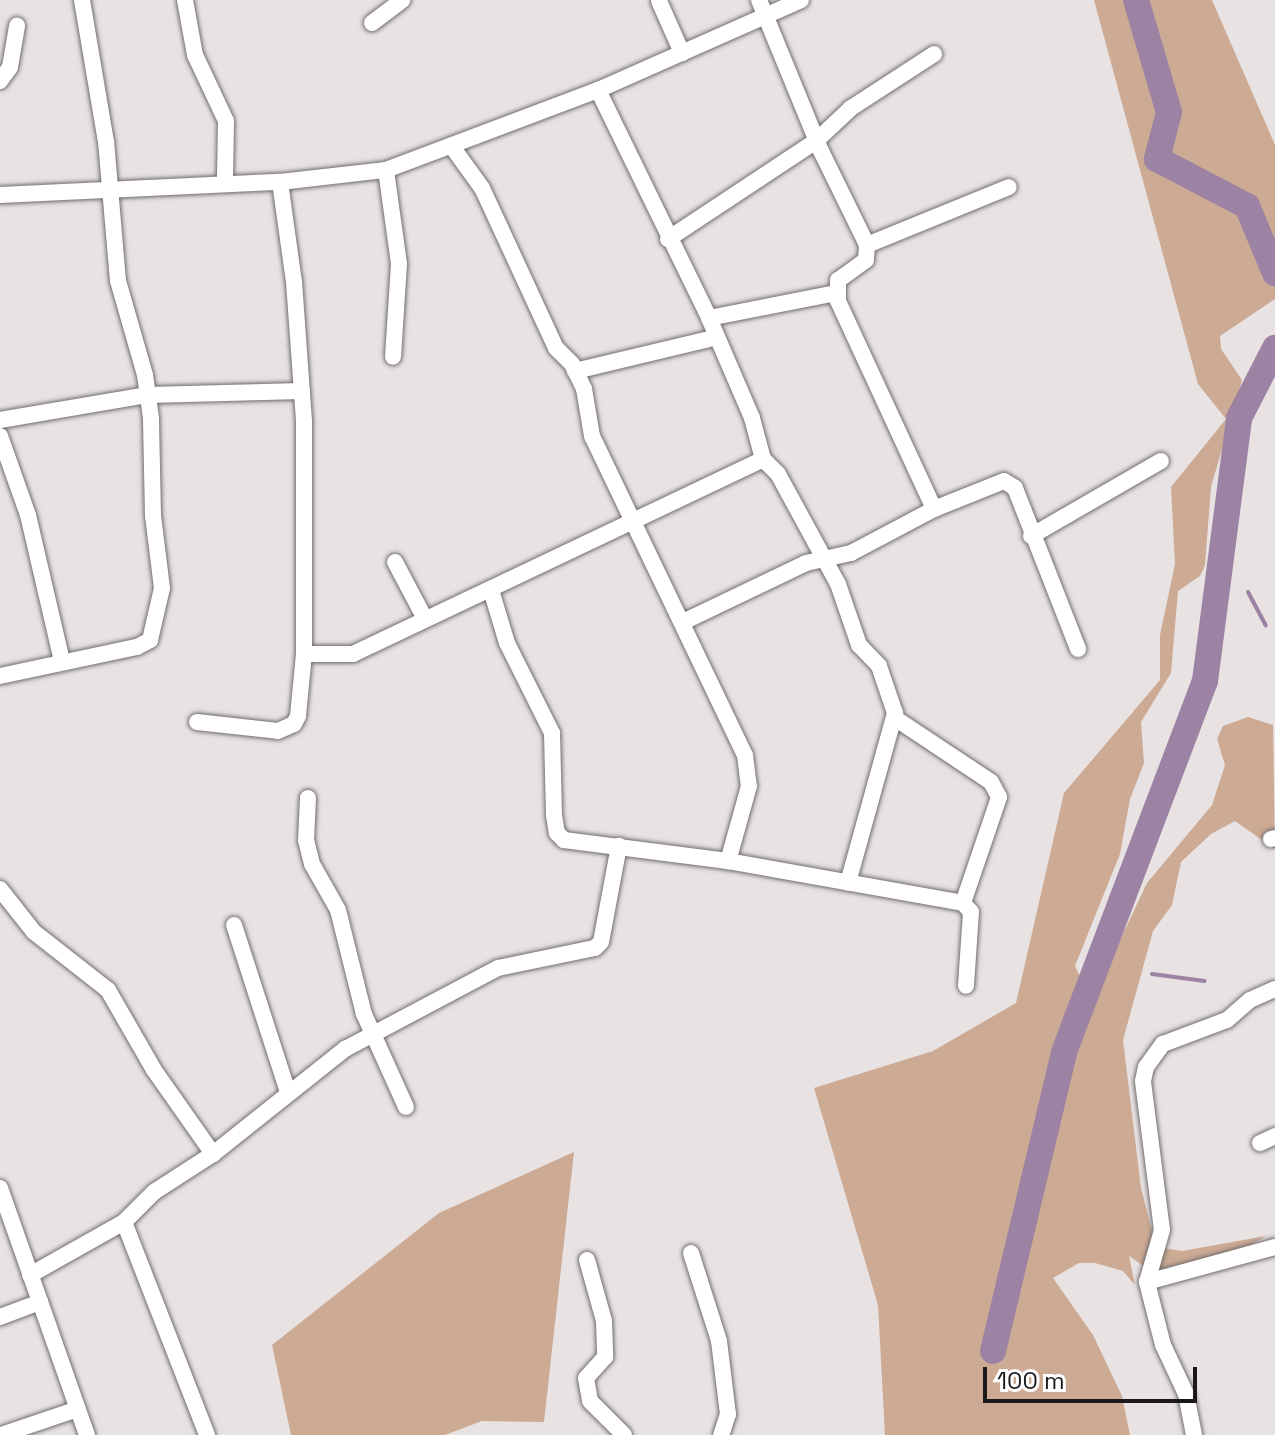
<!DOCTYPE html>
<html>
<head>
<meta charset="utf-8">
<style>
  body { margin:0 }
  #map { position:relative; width:1275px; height:1435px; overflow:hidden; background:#e8e2e3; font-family:"Space Grotesk",sans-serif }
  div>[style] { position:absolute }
  .green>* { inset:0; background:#cdaa94 }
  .stream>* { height:4px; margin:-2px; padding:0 2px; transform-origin:2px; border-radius:2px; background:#9c82a3 }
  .river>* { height:26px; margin:-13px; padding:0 13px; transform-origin:13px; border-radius:13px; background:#9c82a3 }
  .roads { filter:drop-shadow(0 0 2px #726d6e) drop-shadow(0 0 2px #726d6e) }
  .street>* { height:16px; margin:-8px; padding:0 8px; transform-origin:8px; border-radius:8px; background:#fff }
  span { translate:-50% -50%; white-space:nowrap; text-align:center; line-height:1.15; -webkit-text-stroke:6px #fff; paint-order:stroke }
  .scale { position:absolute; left:983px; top:1367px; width:214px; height:36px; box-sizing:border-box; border:4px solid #1c191a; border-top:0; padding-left:10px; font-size:24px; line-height:28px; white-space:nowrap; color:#1c191a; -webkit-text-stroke:6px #fff; paint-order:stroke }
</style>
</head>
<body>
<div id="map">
  <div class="green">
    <div style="clip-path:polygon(1094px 0,1212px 0,1275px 145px,1275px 299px,1220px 336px,1221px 349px,1242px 380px,1211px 487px,1205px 565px,1200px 576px,1178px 591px,1171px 673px,1141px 722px,1144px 763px,1130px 799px,1120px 854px,1075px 966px,1081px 978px,1093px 973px,1120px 940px,1147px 883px,1212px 805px,1225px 765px,1217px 739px,1223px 726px,1248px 717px,1273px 725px,1275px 849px,1235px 821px,1211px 834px,1181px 862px,1172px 905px,1153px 931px,1123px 1040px,1141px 1188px,1156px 1247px,1182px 1251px,1266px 1236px,1243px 1250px,1197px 1260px,1164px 1280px,1129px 1256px,1135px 1285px,1123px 1271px,1095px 1263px,1079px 1263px,1053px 1278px,1093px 1335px,1122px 1396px,1130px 1435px,885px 1435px,878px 1305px,814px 1088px,933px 1051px,1016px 1003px,1064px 793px,1160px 680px,1160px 635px,1175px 564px,1171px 487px,1226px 419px,1198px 384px)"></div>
    <div style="clip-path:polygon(574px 1152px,544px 1422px,482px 1421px,445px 1435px,291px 1435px,272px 1345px,439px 1213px)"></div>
  </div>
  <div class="stream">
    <div style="left:1248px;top:592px;width:38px;rotate:62deg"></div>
    <div style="left:1152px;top:974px;width:53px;rotate:7.5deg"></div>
  </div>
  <div class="river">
    <div style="left:1136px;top:0;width:117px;rotate:73.6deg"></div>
    <div style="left:1169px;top:112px;width:49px;rotate:104.3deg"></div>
    <div style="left:1157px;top:159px;width:102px;rotate:27.6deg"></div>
    <div style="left:1247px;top:206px;width:73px;rotate:67.3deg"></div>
    <div style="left:993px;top:1351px;width:307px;rotate:-76.6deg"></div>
    <div style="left:1064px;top:1052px;width:397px;rotate:-69.2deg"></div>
    <div style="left:1205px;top:681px;width:265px;rotate:-82.6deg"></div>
    <div style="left:1239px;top:418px;width:79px;rotate:-62.8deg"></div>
  </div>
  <div class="roads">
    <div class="street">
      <div style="left:185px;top:0;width:56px;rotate:79.7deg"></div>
      <div style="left:195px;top:55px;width:73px;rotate:64.8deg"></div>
      <div style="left:226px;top:121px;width:60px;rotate:91deg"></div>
      <div style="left:759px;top:0;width:163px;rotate:67.7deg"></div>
      <div style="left:821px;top:151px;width:105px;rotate:63.9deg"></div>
      <div style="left:867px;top:245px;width:15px;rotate:94deg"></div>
      <div style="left:866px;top:260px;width:34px;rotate:144deg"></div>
      <div style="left:838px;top:280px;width:21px;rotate:90deg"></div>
      <div style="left:838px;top:301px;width:229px;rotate:65.2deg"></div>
      <div style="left:659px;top:1px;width:57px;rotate:66.1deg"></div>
      <div style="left:372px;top:23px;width:38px;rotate:-37deg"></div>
      <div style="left:0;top:81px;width:17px;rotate:-54deg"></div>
      <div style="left:10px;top:67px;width:42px;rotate:-80.3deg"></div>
      <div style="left:598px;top:90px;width:254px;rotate:64deg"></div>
      <div style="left:709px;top:318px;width:109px;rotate:66.7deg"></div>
      <div style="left:752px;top:418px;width:42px;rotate:75deg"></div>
      <div style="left:763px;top:459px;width:21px;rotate:45deg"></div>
      <div style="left:778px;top:474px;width:125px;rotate:61.4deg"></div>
      <div style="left:838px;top:584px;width:65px;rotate:71deg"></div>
      <div style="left:859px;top:645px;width:29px;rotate:46deg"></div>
      <div style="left:879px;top:666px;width:50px;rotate:71.2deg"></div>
      <div style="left:895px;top:713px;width:176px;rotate:105.5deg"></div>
      <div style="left:453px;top:148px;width:49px;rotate:54.1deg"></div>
      <div style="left:482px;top:188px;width:176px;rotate:65.2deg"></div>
      <div style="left:556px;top:348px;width:23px;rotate:45deg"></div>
      <div style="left:572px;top:364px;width:28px;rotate:64deg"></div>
      <div style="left:584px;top:389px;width:48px;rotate:80.3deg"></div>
      <div style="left:592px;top:436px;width:354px;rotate:64.4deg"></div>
      <div style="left:745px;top:755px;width:31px;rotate:83deg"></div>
      <div style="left:749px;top:786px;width:78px;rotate:105.6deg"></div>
      <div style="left:386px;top:170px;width:95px;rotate:82.1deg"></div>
      <div style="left:399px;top:264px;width:93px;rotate:93.7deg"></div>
      <div style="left:0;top:195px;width:280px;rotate:-2.7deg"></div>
      <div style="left:280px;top:182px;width:107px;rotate:-6.5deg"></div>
      <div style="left:386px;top:170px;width:227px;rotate:-20.7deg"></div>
      <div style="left:598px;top:90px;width:222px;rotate:-23.9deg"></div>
      <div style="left:668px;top:239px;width:178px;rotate:-33.5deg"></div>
      <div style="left:816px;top:141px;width:48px;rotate:-43.3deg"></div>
      <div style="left:851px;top:108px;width:99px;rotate:-33deg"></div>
      <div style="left:867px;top:245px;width:153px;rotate:-22.2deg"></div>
      <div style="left:709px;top:318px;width:129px;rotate:-11.1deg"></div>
      <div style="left:575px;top:371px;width:143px;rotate:-13.4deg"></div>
      <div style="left:0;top:420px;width:150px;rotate:-9.6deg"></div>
      <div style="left:148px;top:395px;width:154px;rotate:-1.5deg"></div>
      <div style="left:0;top:436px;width:84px;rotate:70.5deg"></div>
      <div style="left:28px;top:515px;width:150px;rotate:76.9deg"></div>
      <div style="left:1031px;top:536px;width:150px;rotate:-30deg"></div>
      <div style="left:395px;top:562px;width:62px;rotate:62.2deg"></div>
      <div style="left:491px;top:590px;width:55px;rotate:73.2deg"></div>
      <div style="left:507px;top:643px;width:101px;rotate:63.4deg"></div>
      <div style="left:552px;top:733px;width:82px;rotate:88.6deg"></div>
      <div style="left:554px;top:815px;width:18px;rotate:81deg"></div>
      <div style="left:557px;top:833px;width:10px;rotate:45deg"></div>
      <div style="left:564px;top:840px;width:165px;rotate:7.3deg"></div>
      <div style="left:728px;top:861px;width:239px;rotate:10.1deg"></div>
      <div style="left:963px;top:903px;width:112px;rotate:-71.2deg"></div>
      <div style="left:999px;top:797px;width:17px;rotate:-118deg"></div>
      <div style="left:991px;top:782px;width:114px;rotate:-146.4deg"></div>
      <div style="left:683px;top:622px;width:136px;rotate:-25.6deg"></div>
      <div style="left:806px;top:563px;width:46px;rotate:-12.5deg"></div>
      <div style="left:851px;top:553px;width:94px;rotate:-27.9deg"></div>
      <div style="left:934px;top:509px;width:75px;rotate:-21.8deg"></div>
      <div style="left:1004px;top:481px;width:13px;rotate:32deg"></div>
      <div style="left:1015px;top:488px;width:173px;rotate:68.6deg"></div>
      <div style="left:304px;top:654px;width:49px"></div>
      <div style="left:353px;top:654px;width:454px;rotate:-25.4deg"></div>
      <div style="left:0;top:676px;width:140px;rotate:-12deg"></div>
      <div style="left:137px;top:647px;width:15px;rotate:-28deg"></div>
      <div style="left:150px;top:640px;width:53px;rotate:-77deg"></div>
      <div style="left:162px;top:588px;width:73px;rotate:-97.1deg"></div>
      <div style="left:153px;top:516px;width:98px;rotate:-91.2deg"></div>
      <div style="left:151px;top:418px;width:43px;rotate:-97.9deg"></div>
      <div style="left:145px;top:375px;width:98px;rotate:-106deg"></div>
      <div style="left:118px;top:281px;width:140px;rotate:-94.9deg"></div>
      <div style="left:106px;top:142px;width:144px;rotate:-99.6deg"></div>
      <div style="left:197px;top:722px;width:81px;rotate:6.3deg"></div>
      <div style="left:278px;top:731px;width:17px;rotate:-24deg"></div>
      <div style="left:294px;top:724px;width:9px;rotate:-63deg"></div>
      <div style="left:298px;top:716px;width:62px;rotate:-84.5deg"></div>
      <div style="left:304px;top:654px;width:233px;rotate:-90deg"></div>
      <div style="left:304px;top:421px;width:139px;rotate:-94.1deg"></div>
      <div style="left:294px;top:282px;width:101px;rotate:-98deg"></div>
      <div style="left:308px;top:798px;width:42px;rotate:92.7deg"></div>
      <div style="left:306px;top:840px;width:25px;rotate:76deg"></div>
      <div style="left:312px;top:864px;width:53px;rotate:60.5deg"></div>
      <div style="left:338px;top:910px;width:107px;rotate:76deg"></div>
      <div style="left:364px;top:1014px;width:102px;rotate:65.7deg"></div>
      <div style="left:1271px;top:839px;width:4px;rotate:-14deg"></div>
      <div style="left:0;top:889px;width:55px;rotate:51.7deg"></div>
      <div style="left:34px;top:932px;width:94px;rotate:38.1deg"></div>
      <div style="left:108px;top:990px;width:92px;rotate:60.1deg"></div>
      <div style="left:154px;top:1070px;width:103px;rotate:54.9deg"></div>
      <div style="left:963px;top:903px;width:12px;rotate:48deg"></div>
      <div style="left:971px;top:912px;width:74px;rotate:93.9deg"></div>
      <div style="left:234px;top:925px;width:176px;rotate:72.1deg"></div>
      <div style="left:1260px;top:1143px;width:17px;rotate:-25deg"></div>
      <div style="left:0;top:1188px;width:262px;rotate:70.6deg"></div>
      <div style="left:124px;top:1222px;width:229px;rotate:68.7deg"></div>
      <div style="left:691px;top:1253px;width:92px;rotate:72.3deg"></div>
      <div style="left:719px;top:1341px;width:74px;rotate:83deg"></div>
      <div style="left:728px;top:1414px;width:22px;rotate:108deg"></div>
      <div style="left:587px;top:1260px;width:63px;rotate:74.4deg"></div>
      <div style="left:604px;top:1321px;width:36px;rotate:88deg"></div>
      <div style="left:605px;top:1357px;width:28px;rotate:132deg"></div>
      <div style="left:586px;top:1378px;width:23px;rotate:80deg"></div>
      <div style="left:590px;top:1401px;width:48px;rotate:45deg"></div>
      <div style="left:30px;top:1275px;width:108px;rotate:-29.4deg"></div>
      <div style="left:124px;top:1222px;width:42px;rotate:-45deg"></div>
      <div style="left:154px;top:1192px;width:70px;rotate:-32.8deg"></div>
      <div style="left:213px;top:1154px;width:169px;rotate:-38.5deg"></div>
      <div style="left:345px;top:1049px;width:173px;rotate:-27.9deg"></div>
      <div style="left:498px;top:968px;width:99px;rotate:-11.7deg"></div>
      <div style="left:595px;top:948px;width:8px;rotate:-45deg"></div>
      <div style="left:601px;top:942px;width:98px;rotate:-79.4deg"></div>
      <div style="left:1147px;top:1282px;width:54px;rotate:-73.9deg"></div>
      <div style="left:1162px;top:1230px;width:150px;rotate:-97.3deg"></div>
      <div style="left:1143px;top:1081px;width:14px;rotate:-78deg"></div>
      <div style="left:1146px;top:1067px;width:29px;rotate:-54deg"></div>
      <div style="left:1163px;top:1044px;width:68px;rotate:-20.6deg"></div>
      <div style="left:1227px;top:1020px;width:30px;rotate:-41deg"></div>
      <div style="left:1250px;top:1000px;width:27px;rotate:-24deg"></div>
      <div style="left:0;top:1317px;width:43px;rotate:-20.6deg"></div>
      <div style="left:1px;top:1435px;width:81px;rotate:-18.7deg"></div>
      <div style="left:1194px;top:1435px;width:42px;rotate:-101deg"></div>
      <div style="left:1186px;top:1394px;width:54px;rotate:-115.1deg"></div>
      <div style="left:1163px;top:1345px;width:65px;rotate:-104.3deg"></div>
      <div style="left:1147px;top:1282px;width:133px;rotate:-15.3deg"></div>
    </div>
  </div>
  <div class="scale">100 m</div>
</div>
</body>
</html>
